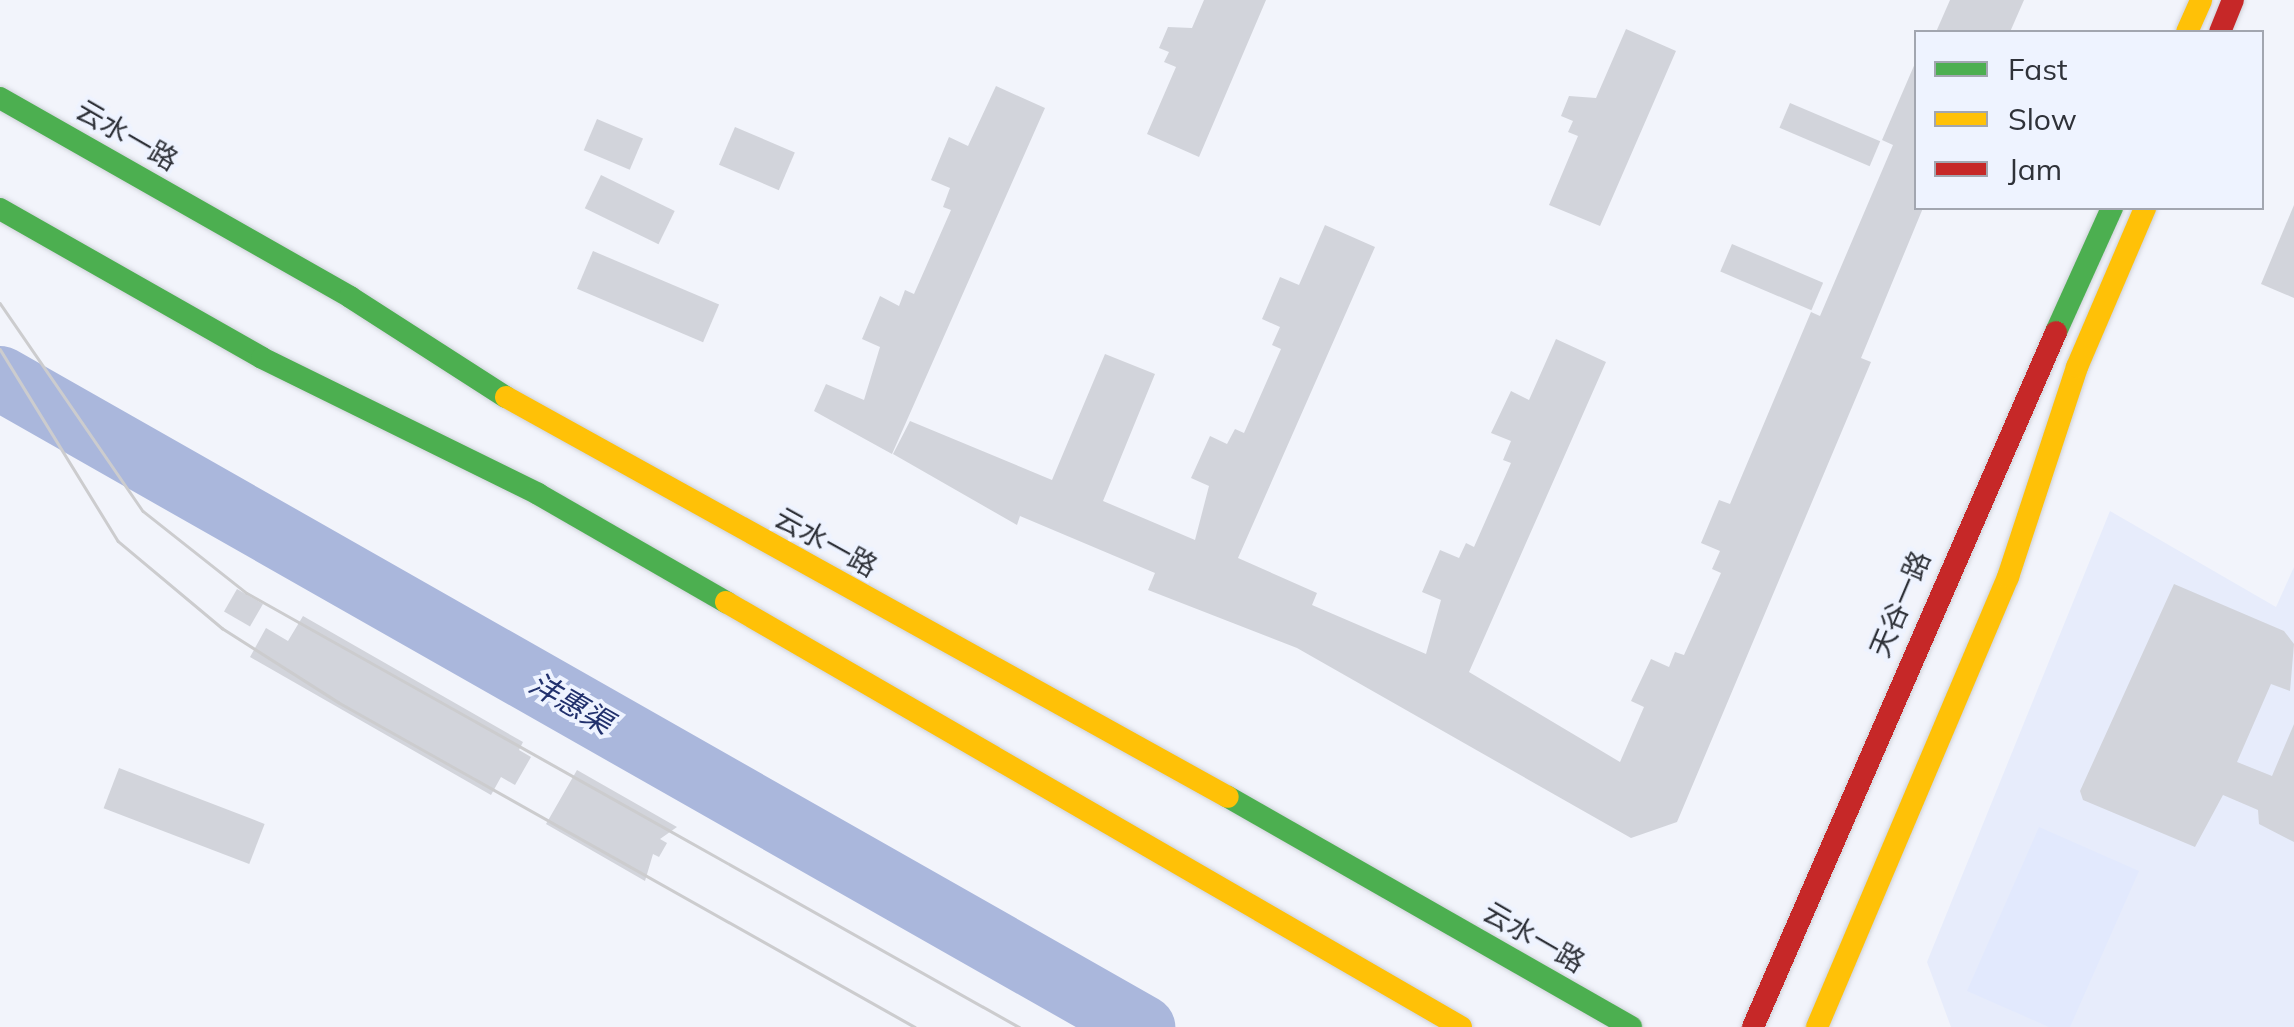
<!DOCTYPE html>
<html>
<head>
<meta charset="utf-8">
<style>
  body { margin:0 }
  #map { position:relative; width:2294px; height:1027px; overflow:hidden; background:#f2f4fb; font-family:Mulish,"Noto Sans SC",sans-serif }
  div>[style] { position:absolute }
  .built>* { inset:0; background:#e7ecfb }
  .green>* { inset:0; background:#e2e9fd }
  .river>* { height:65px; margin:-32.5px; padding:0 32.5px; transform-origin:32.5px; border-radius:32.5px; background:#aab7dc }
  .building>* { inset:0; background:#d2d4db; transform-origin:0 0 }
  .roads { filter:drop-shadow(0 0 2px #ced1d8) drop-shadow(0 0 2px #ced1d8) }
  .fast>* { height:22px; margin:-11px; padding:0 11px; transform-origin:11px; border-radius:11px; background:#4caf50 }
  .slow>* { height:22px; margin:-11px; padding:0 11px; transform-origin:11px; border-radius:11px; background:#ffc107 }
  .jam>* { height:22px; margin:-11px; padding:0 11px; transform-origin:11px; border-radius:11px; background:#c62828 }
  .tram>* { height:2.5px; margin:-1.25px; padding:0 1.25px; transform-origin:1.25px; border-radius:1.25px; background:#ccccce }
  span { translate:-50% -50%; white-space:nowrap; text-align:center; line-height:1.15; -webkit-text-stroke:8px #eef3ff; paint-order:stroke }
  .street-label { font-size:28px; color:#2f3239 }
  .water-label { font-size:30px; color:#22316d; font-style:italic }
  .legend { position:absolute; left:1914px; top:30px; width:350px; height:180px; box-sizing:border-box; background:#eef3ff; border:2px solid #a2a6b0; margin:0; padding:12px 18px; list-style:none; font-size:30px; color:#2f3239 }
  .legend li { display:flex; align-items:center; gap:20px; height:50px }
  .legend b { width:50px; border:2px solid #a2a6b0 }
</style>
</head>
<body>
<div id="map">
  <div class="built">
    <div style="clip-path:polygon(2110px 511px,2276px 607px,2294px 567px,2294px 1027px,1951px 1027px,1927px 962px)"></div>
  </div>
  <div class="green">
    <div style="clip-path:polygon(2039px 827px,2139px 871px,2070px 1027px,2049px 1027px,1967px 991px)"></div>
  </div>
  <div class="river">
    <div style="left:0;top:378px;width:1314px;rotate:29.61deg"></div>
  </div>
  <div class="building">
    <div style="clip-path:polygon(1204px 0,1266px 0,1199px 157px,1147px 134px,1176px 67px,1164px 62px,1169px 52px,1159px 48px,1168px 27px,1192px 28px)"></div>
    <div style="clip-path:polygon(1950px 0,2024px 0,2010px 32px,1936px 32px)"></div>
    <div style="clip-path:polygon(1626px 29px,1676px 51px,1600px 226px,1549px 205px,1578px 136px,1568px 132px,1573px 121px,1561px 116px,1569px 96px,1596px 98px)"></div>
    <div style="clip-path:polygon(1916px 61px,1916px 208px,1923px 208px,1861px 358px,1871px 362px,1677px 822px,1631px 838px,1297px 648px,1148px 590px,1155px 573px,1020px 516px,1017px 525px,893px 454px,910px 421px,1052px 480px,1105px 354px,1155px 374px,1103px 501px,1195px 540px,1209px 486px,1191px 478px,1210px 436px,1227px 444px,1235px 429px,1244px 433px,1281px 349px,1272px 345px,1280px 327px,1262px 319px,1280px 277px,1299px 285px,1325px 225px,1375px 247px,1238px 558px,1317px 593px,1312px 605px,1426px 654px,1441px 600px,1422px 592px,1440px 550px,1459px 558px,1466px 543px,1474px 547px,1511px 463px,1503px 460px,1511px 441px,1491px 433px,1511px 391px,1529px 400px,1556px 339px,1606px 362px,1469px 672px,1620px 762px,1644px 707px,1631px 701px,1651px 659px,1669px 667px,1675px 652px,1684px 655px,1721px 573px,1712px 569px,1720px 551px,1701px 543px,1719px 500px,1730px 504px,1811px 312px,1820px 316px,1893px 145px,1882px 140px)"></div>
    <div style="clip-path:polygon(996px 86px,1045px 108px,892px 454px,814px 411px,826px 384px,864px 400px,880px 347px,862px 339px,880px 296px,899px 306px,905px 290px,914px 294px,951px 210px,943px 207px,950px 188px,931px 180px,949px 137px,968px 146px)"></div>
    <div style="left:1790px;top:103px;width:98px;height:27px;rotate:23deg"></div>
    <div style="left:597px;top:119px;width:50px;height:34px;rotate:23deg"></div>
    <div style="left:735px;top:127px;width:65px;height:41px;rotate:23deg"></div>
    <div style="left:601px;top:175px;width:82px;height:37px;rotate:26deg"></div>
    <div style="clip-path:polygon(2294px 205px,2294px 298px,2261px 284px)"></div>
    <div style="left:1732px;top:244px;width:99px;height:30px;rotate:23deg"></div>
    <div style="left:593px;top:251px;width:137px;height:41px;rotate:23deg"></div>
    <div style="clip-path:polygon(2174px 584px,2284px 631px,2294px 644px,2290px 691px,2271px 684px,2237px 762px,2272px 776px,2294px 724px,2294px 842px,2259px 824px,2258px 810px,2223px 795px,2195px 847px,2083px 800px,2080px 791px)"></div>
    <div style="left:237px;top:589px;width:30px;height:26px;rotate:30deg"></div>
    <div style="clip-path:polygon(303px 616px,523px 742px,519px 750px,531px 757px,515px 785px,501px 777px,491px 795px,250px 657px,266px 628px,288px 641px)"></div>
    <div style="left:119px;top:768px;width:156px;height:43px;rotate:21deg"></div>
    <div style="clip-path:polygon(577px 770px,677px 827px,660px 839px,667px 843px,659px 857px,653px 854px,645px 881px,546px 824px)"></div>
  </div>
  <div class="roads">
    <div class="fast">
      <div style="left:0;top:98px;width:403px;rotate:29.6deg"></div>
      <div style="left:350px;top:297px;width:185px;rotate:32.7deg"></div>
      <div style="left:0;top:209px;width:301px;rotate:29.6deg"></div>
      <div style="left:262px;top:358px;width:308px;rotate:26.2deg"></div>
      <div style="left:538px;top:494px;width:217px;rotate:29.9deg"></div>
      <div style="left:2056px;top:332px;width:136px;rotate:-65.7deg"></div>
      <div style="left:1228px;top:797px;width:464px;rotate:29.7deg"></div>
    </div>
    <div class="slow">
      <div style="left:2187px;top:32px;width:35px;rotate:-66deg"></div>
      <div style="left:506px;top:397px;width:825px;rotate:28.99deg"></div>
      <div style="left:726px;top:602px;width:849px;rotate:30.04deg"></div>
      <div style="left:1817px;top:1027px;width:489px;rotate:-67deg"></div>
      <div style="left:2008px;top:577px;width:221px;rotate:-71.8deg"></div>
      <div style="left:2077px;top:367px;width:173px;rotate:-66.8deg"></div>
    </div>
    <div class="jam">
      <div style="left:2220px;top:32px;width:35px;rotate:-68deg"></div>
      <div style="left:1753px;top:1027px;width:758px;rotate:-66.44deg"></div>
    </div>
  </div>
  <div class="tram">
    <div style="left:0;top:303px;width:252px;rotate:55.5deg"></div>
    <div style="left:143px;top:511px;width:132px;rotate:38.3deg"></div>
    <div style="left:247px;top:593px;width:886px;rotate:29.34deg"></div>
    <div style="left:0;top:349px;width:225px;rotate:58.4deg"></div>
    <div style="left:118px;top:541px;width:136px;rotate:39.9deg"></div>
    <div style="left:222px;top:628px;width:138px;rotate:32.5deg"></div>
    <div style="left:338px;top:702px;width:662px;rotate:29.39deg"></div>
  </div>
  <div class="street-label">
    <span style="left:127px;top:135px;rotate:30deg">云水一路</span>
    <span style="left:826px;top:542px;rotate:29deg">云水一路</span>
    <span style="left:1900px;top:604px;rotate:-67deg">天谷一路</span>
    <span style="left:1534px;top:937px;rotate:30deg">云水一路</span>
  </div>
  <div class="water-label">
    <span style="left:571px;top:703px;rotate:30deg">沣惠渠</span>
  </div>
  <ul class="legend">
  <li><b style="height:12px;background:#4caf50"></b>Fast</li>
  <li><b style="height:12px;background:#ffc107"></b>Slow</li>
  <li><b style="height:12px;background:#c62828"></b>Jam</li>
  </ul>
</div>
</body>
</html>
